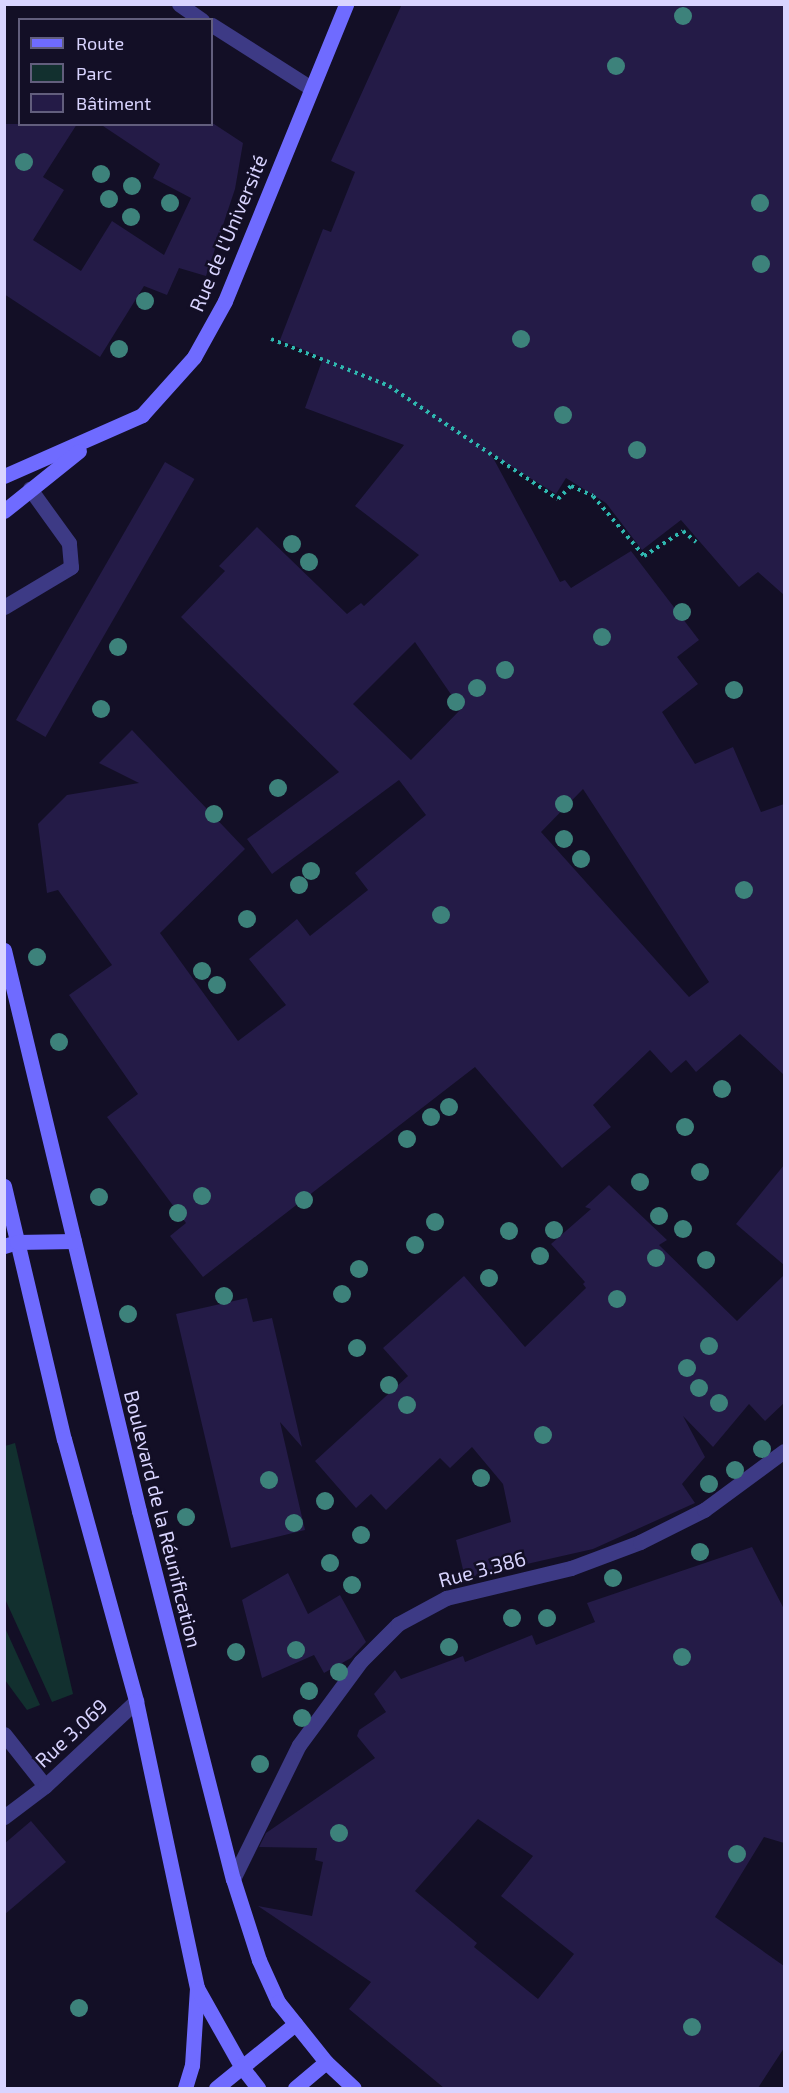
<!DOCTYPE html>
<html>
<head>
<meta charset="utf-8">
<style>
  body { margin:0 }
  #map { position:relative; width:789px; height:2093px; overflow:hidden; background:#130f26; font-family:"Exo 2",sans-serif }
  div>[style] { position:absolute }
  .green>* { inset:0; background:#12302f }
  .building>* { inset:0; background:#241b47; transform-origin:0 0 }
  .path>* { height:4px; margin-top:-2px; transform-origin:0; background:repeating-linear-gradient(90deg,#2fb8b0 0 3px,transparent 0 7.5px) }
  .lane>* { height:15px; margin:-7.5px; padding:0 7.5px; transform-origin:7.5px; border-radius:7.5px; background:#3d3a85 }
  .street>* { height:15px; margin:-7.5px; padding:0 7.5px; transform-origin:7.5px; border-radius:7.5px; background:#3d3a85 }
  .secondary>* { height:15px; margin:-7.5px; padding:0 7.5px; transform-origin:7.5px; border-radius:7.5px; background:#6f6bff }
  .trees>* { width:18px; height:18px; margin:-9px; border-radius:50%; background:#3d827b }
  span { translate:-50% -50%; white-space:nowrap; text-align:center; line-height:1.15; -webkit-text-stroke:5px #130f26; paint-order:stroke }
  .street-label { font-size:20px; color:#d9d4ff }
  .frame { position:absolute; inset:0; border:6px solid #d9d4ff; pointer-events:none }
  .legend { position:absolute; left:18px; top:18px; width:195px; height:108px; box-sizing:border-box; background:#130f26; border:2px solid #625e7d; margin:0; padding:8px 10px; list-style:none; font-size:18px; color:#d9d4ff }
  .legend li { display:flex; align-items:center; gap:12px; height:30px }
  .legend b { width:30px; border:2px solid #625e7d }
</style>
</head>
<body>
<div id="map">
  <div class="green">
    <div style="clip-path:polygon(15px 1443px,73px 1694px,52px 1702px,5px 1599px,5px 1446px)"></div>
    <div style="clip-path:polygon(5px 1628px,40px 1705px,27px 1710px,5px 1680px)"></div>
  </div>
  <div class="building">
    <div style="clip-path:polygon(evenodd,402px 4px,784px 4px,784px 595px,758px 572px,739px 587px,681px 520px,642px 550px,606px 503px,566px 478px,556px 494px,491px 454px,560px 582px,565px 580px,571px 588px,631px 551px,699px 640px,677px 657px,698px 684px,662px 712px,695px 764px,733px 747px,761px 812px,784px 804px,784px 1075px,740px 1034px,696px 1072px,686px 1060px,671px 1073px,650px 1050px,593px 1105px,611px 1127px,562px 1168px,475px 1067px,203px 1277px,170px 1236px,186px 1223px,107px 1117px,138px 1094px,69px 995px,112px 965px,58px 890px,47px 893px,38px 824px,67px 795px,139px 783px,99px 763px,132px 730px,245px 849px,160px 933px,238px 1041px,286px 1005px,249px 959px,297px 919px,310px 936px,368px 890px,355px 873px,426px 815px,399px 780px,272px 874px,247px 839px,339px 772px,181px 617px,225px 571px,219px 566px,257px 527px,347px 614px,361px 603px,364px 606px,419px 555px,355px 506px,404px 445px,305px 408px,323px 358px,280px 340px,323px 229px,331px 232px,355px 172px,331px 161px,402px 4px,415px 642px,461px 709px,411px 760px,353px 704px,415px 642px,402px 4px,583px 789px,709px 982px,689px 997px,541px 832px,583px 789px)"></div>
    <div style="clip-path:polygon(4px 124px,77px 124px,43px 177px,64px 190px,33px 240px,81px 271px,112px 221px,164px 255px,191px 198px,153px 178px,160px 164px,100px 124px,214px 124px,243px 143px,235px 189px,206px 276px,179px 268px,167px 295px,144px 286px,100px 357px,4px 294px)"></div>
    <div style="left:165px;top:462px;width:34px;height:298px;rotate:30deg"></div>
    <div style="clip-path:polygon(784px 1165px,784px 1265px,736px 1224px)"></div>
    <div style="clip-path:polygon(609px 1185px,667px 1240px,659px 1245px,737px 1321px,784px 1275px,784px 1403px,765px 1421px,749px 1404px,713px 1447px,683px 1416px,705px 1457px,682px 1484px,695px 1503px,593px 1549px,465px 1578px,456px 1540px,511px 1522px,503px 1484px,472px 1447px,450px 1468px,440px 1458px,386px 1510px,371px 1494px,356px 1508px,315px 1461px,408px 1376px,383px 1348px,464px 1276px,525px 1347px,586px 1288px,583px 1284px,585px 1282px,551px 1244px,591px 1209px,585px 1207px)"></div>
    <div style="clip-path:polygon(247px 1298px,253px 1322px,272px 1318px,302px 1447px,280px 1422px,305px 1530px,231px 1548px,176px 1314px)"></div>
    <div style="clip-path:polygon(evenodd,752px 1547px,784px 1609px,784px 1843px,764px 1837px,715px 1917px,784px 1966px,784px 2048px,758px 2088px,444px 2088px,349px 2009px,371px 1982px,258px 1906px,312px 1916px,323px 1862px,315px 1860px,317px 1848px,259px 1847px,266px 1833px,375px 1758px,357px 1736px,359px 1730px,386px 1712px,374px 1694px,395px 1670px,401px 1679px,463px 1656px,465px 1662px,532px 1635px,536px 1645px,595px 1622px,587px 1603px,752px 1547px,478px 1819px,533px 1856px,501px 1896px,574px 1954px,538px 1999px,474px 1947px,477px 1943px,415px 1891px,478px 1819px)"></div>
    <div style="clip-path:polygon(288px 1573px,308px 1614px,340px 1595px,366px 1642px,351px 1658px,324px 1673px,314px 1655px,262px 1678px,242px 1600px)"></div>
    <div style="clip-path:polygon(31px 1821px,66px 1862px,4px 1915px,4px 1844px)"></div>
  </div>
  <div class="path">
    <div style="left:271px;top:339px;width:127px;rotate:21.7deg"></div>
    <div style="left:389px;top:386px;width:203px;rotate:33.8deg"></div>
    <div style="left:558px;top:499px;width:18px;rotate:-45deg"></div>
    <div style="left:571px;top:486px;width:24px;rotate:24deg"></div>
    <div style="left:593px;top:496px;width:79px;rotate:49.6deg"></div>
    <div style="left:644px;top:556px;width:46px;rotate:-32.7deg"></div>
    <div style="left:683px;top:531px;width:17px;rotate:40deg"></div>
  </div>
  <div class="lane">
    <div style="left:4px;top:607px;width:78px;rotate:-30.8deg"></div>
    <div style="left:71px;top:567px;width:24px;rotate:-95deg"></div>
    <div style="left:69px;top:543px;width:67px;rotate:-125.8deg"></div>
  </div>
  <div class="street">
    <div style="left:179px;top:4px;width:28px;rotate:35deg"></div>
    <div style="left:212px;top:25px;width:117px;rotate:32.5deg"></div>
    <div style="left:4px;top:1734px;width:66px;rotate:51.7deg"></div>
    <div style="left:4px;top:1817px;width:51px;rotate:-37.1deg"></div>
    <div style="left:45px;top:1786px;width:125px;rotate:-43deg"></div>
    <div style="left:233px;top:1879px;width:149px;rotate:-63.8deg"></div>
    <div style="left:299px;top:1745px;width:104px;rotate:-53.6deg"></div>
    <div style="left:361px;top:1661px;width:52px;rotate:-45deg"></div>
    <div style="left:398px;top:1624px;width:55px;rotate:-28.4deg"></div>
    <div style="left:446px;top:1598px;width:129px;rotate:-13.5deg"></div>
    <div style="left:571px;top:1568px;width:74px;rotate:-20.6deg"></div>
    <div style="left:640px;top:1542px;width:72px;rotate:-26.6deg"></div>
    <div style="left:704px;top:1510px;width:99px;rotate:-36.4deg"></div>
  </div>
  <div class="secondary">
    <div style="left:4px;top:476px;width:151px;rotate:-23.8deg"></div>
    <div style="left:142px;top:415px;width:78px;rotate:-48.1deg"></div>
    <div style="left:194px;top:357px;width:64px;rotate:-61deg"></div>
    <div style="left:225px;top:301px;width:321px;rotate:-67.8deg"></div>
    <div style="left:4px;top:511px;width:96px;rotate:-38.7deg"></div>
    <div style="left:4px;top:950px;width:577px;rotate:76.47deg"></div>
    <div style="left:139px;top:1511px;width:380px;rotate:75.7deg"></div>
    <div style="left:233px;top:1879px;width:85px;rotate:72.2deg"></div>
    <div style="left:259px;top:1960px;width:46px;rotate:65.7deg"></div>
    <div style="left:278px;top:2002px;width:77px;rotate:51.3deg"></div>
    <div style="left:326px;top:2062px;width:38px;rotate:43deg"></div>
    <div style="left:4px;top:1186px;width:260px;rotate:76.7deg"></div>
    <div style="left:64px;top:1439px;width:272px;rotate:74.6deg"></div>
    <div style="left:136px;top:1701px;width:293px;rotate:78deg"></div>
    <div style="left:197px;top:1988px;width:77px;rotate:93.7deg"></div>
    <div style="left:192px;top:2065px;width:24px;rotate:107deg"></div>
    <div style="left:4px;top:1246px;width:14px;rotate:-17deg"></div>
    <div style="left:17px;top:1242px;width:57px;rotate:-1deg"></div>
    <div style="left:197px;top:1988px;width:90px;rotate:60.6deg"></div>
    <div style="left:241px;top:2066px;width:28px;rotate:52deg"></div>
    <div style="left:216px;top:2088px;width:102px;rotate:-39deg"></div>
    <div style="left:295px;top:2088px;width:40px;rotate:-40deg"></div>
  </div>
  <div class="trees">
    <div style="left:683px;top:16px"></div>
    <div style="left:616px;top:66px"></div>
    <div style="left:24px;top:162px"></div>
    <div style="left:101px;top:174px"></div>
    <div style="left:132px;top:186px"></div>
    <div style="left:109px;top:199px"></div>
    <div style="left:170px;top:203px"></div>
    <div style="left:760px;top:203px"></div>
    <div style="left:131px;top:217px"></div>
    <div style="left:761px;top:264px"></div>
    <div style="left:145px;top:301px"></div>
    <div style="left:521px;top:339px"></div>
    <div style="left:119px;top:349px"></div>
    <div style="left:563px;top:415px"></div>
    <div style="left:637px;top:450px"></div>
    <div style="left:292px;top:544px"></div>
    <div style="left:309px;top:562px"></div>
    <div style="left:682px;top:612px"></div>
    <div style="left:602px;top:637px"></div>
    <div style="left:118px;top:647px"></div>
    <div style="left:505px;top:670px"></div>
    <div style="left:477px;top:688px"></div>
    <div style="left:734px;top:690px"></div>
    <div style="left:456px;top:702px"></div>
    <div style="left:101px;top:709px"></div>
    <div style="left:278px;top:788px"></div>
    <div style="left:564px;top:804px"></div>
    <div style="left:214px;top:814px"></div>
    <div style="left:564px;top:839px"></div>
    <div style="left:581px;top:859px"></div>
    <div style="left:311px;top:871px"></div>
    <div style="left:299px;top:885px"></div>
    <div style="left:744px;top:890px"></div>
    <div style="left:441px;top:915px"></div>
    <div style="left:247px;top:919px"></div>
    <div style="left:37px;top:957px"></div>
    <div style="left:202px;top:971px"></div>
    <div style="left:217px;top:985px"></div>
    <div style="left:59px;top:1042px"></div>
    <div style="left:722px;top:1089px"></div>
    <div style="left:449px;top:1107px"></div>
    <div style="left:431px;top:1117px"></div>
    <div style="left:685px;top:1127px"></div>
    <div style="left:407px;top:1139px"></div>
    <div style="left:700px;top:1172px"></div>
    <div style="left:640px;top:1182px"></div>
    <div style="left:202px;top:1196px"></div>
    <div style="left:99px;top:1197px"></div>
    <div style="left:304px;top:1200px"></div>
    <div style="left:178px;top:1213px"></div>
    <div style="left:659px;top:1216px"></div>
    <div style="left:435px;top:1222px"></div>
    <div style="left:683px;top:1229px"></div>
    <div style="left:554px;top:1230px"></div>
    <div style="left:509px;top:1231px"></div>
    <div style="left:415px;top:1245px"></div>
    <div style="left:540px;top:1256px"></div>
    <div style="left:656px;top:1258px"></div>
    <div style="left:706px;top:1260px"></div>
    <div style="left:359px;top:1269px"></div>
    <div style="left:489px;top:1278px"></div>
    <div style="left:342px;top:1294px"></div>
    <div style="left:224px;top:1296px"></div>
    <div style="left:617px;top:1299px"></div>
    <div style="left:128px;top:1314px"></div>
    <div style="left:709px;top:1346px"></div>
    <div style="left:357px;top:1348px"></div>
    <div style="left:687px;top:1368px"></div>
    <div style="left:389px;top:1385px"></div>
    <div style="left:699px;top:1388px"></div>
    <div style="left:719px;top:1403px"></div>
    <div style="left:407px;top:1405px"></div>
    <div style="left:543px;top:1435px"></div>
    <div style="left:762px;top:1449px"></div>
    <div style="left:735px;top:1470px"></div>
    <div style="left:481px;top:1478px"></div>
    <div style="left:269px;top:1480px"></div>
    <div style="left:709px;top:1484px"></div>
    <div style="left:325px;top:1501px"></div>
    <div style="left:186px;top:1517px"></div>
    <div style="left:294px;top:1523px"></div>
    <div style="left:361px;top:1535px"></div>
    <div style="left:700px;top:1552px"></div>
    <div style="left:330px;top:1563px"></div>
    <div style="left:613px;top:1578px"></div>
    <div style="left:352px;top:1585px"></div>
    <div style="left:512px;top:1618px"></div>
    <div style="left:547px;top:1618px"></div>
    <div style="left:449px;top:1647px"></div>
    <div style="left:296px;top:1650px"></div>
    <div style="left:236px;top:1652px"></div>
    <div style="left:682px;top:1657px"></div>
    <div style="left:339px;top:1672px"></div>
    <div style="left:309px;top:1691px"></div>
    <div style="left:302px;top:1718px"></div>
    <div style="left:260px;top:1764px"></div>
    <div style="left:339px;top:1833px"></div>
    <div style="left:737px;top:1854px"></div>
    <div style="left:79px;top:2008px"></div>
    <div style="left:692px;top:2027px"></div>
  </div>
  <div class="street-label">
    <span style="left:228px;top:233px;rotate:-67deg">Rue de l'Université</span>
    <span style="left:163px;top:1519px;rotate:76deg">Boulevard de la Réunification</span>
    <span style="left:482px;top:1569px;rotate:-15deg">Rue 3.386</span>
    <span style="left:71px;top:1733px;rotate:-43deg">Rue 3.069</span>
  </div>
  <div class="frame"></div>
  <ul class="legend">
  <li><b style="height:8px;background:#6f6bff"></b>Route</li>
  <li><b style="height:16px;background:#12302f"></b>Parc</li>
  <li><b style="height:16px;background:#241b47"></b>Bâtiment</li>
  </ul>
</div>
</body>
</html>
